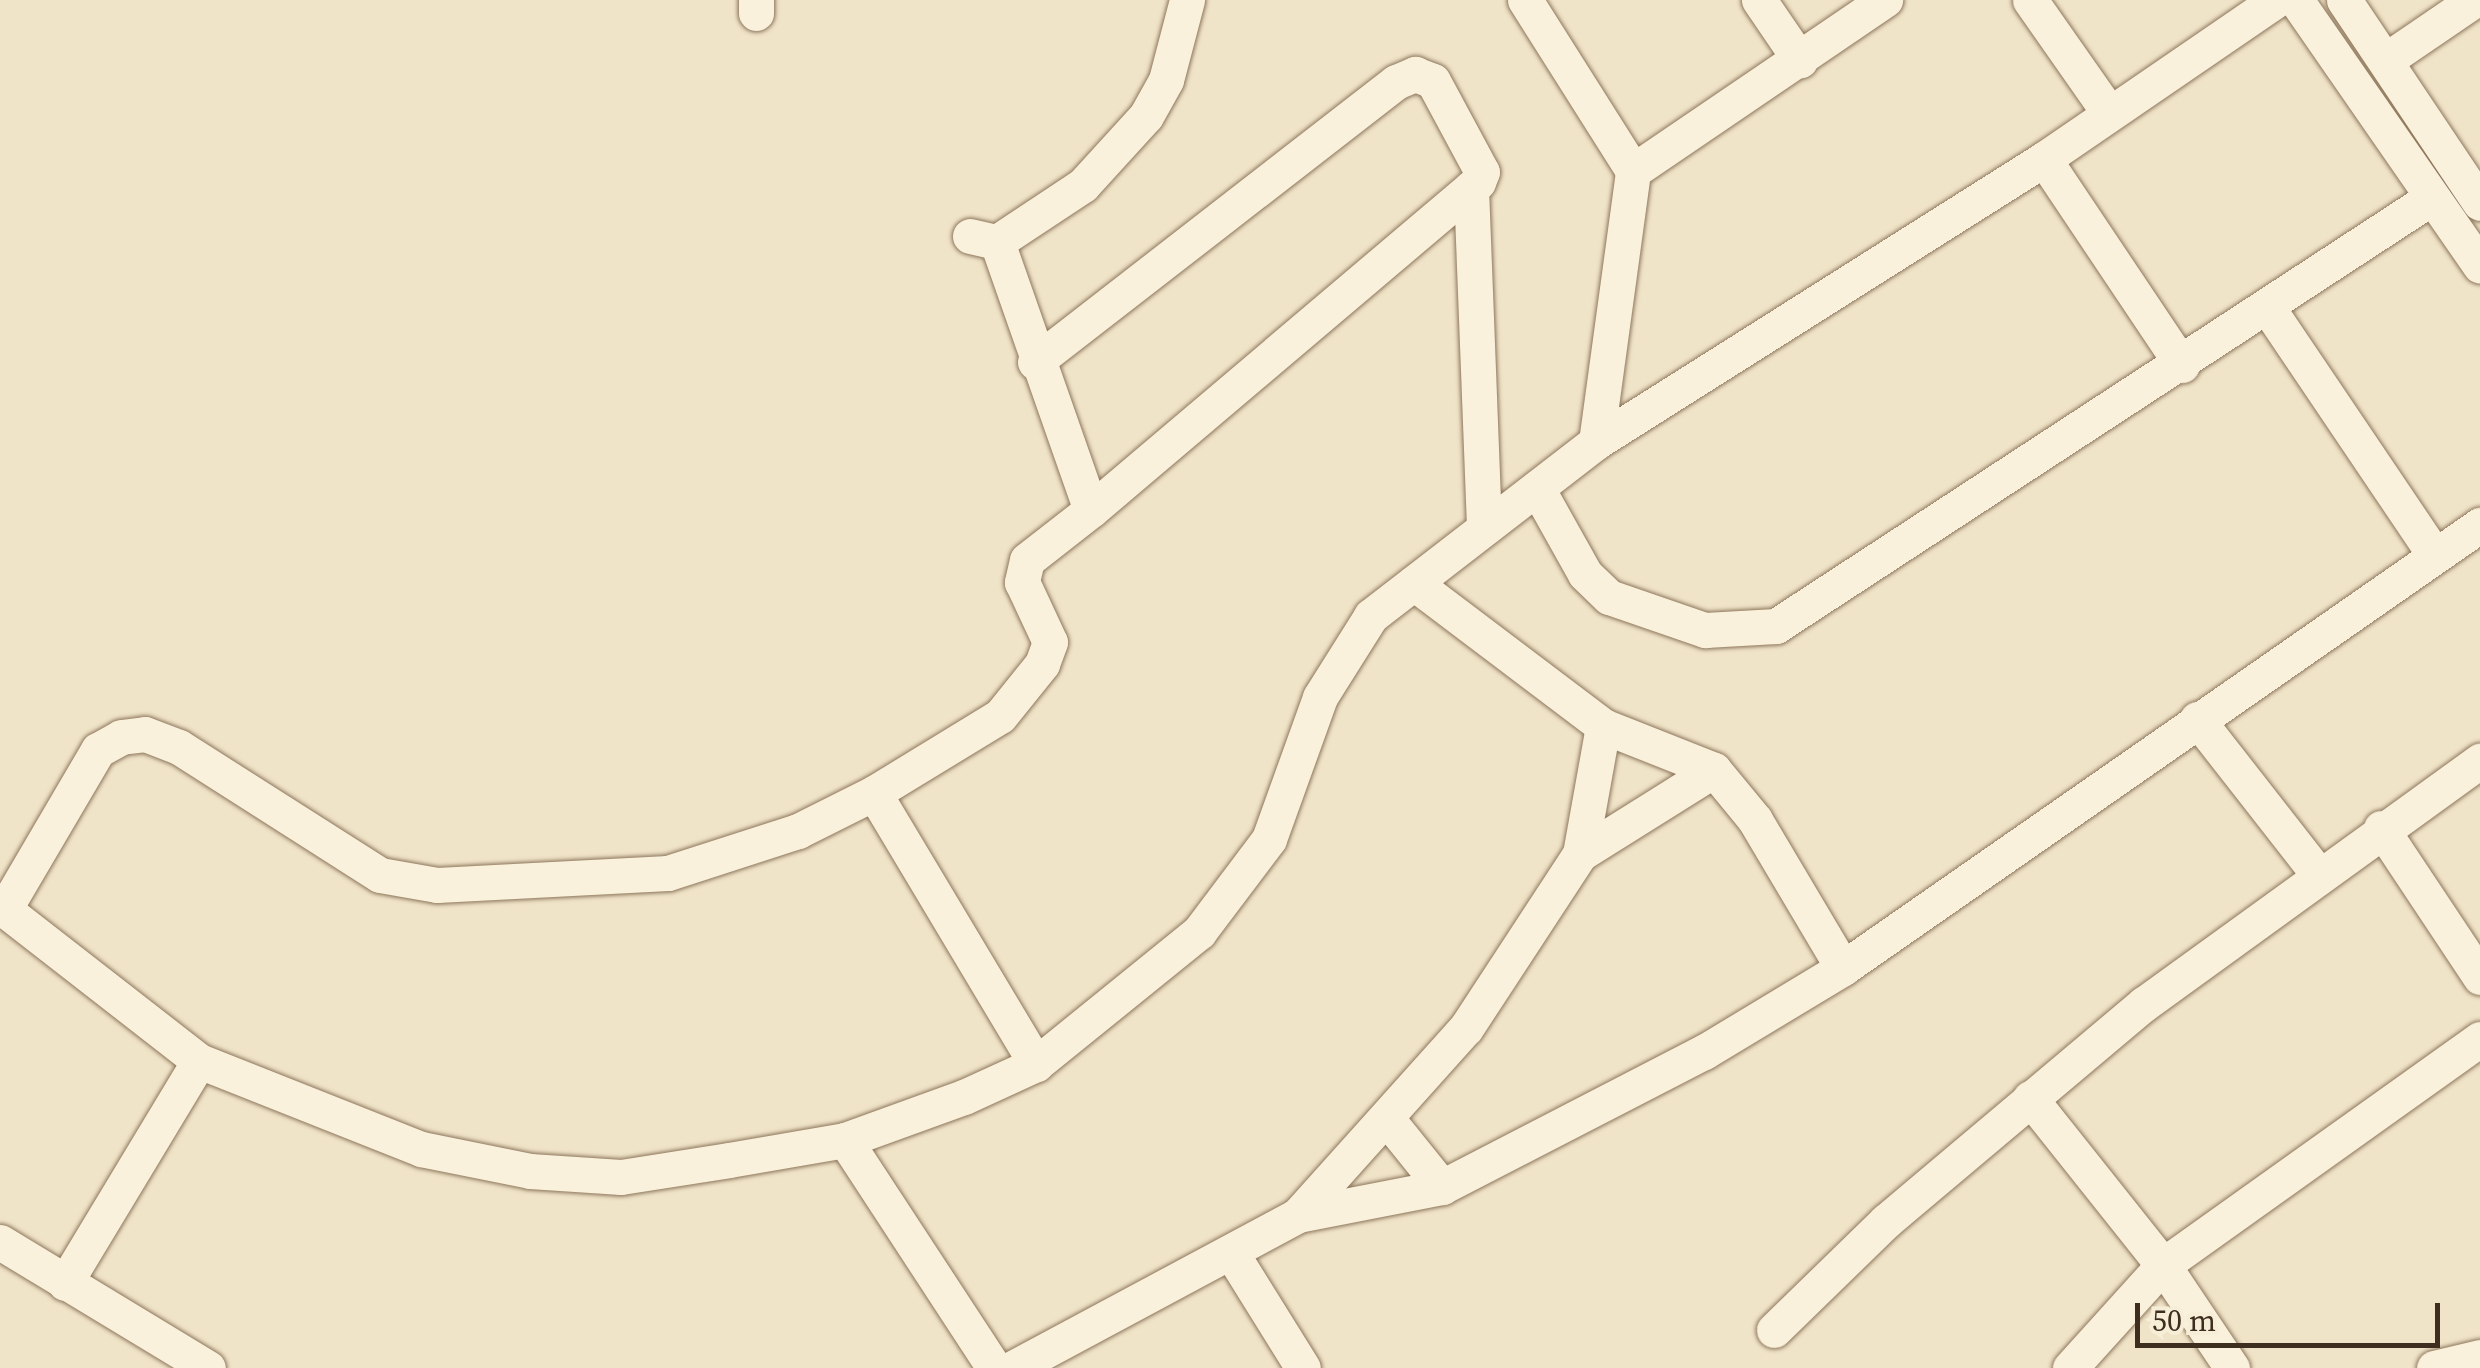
<!DOCTYPE html>
<html>
<head>
<meta charset="utf-8">
<style>
  body { margin:0 }
  #map { position:relative; width:2480px; height:1368px; overflow:hidden; background:#f0e4c8; font-family:"Source Serif 4",serif }
  div>[style] { position:absolute }
  .roads { filter:drop-shadow(0 0 2px #8d765c) drop-shadow(0 0 2px #8d765c) }
  .street>* { height:35px; margin:-17.5px; padding:0 17.5px; transform-origin:17.5px; border-radius:17.5px; background:#faf1dc }
  span { translate:-50% -50%; white-space:nowrap; text-align:center; line-height:1.15; -webkit-text-stroke:8px #f7eed8; paint-order:stroke }
  .scale { position:absolute; left:2135px; top:1303px; width:305px; height:45px; box-sizing:border-box; border:5px solid #3d2e20; border-top:0; padding-left:12px; font-size:30px; line-height:35px; white-space:nowrap; color:#3d2e20; -webkit-text-stroke:8px #f7eed8; paint-order:stroke }
</style>
</head>
<body>
<div id="map">
  <div class="roads">
    <div class="street">
      <div style="left:756px;top:0;width:13px;rotate:90deg"></div>
      <div style="left:1525px;top:0;width:202px;rotate:57.7deg"></div>
      <div style="left:1633px;top:171px;width:305px;rotate:-34.2deg"></div>
      <div style="left:1759px;top:0;width:73px;rotate:55.7deg"></div>
      <div style="left:2030px;top:0;width:138px;rotate:55deg"></div>
      <div style="left:2296px;top:0;width:323px;rotate:55.3deg"></div>
      <div style="left:2344px;top:0;width:244px;rotate:56.2deg"></div>
      <div style="left:2386px;top:60px;width:107px;rotate:-34.3deg"></div>
      <div style="left:2044px;top:159px;width:248px;rotate:56.2deg"></div>
      <div style="left:1471px;top:188px;width:340px;rotate:87.8deg"></div>
      <div style="left:970px;top:236px;width:28px;rotate:13deg"></div>
      <div style="left:997px;top:242px;width:284px;rotate:70.7deg"></div>
      <div style="left:1091px;top:510px;width:81px;rotate:142deg"></div>
      <div style="left:1027px;top:560px;width:23px;rotate:103deg"></div>
      <div style="left:1022px;top:582px;width:66px;rotate:65deg"></div>
      <div style="left:1050px;top:642px;width:23px;rotate:110deg"></div>
      <div style="left:1042px;top:664px;width:67px;rotate:128.9deg"></div>
      <div style="left:1000px;top:716px;width:148px;rotate:148.6deg"></div>
      <div style="left:874px;top:793px;width:316px;rotate:59.1deg"></div>
      <div style="left:997px;top:242px;width:103px;rotate:-33.5deg"></div>
      <div style="left:1083px;top:185px;width:93px;rotate:-47.6deg"></div>
      <div style="left:1146px;top:116px;width:41px;rotate:-60.9deg"></div>
      <div style="left:1166px;top:80px;width:83px;rotate:-75.3deg"></div>
      <div style="left:2268px;top:308px;width:297px;rotate:56deg"></div>
      <div style="left:1035px;top:362px;width:457px;rotate:-37.8deg"></div>
      <div style="left:1396px;top:82px;width:21px;rotate:-23deg"></div>
      <div style="left:1415px;top:74px;width:19px;rotate:21deg"></div>
      <div style="left:1433px;top:81px;width:103px;rotate:61.7deg"></div>
      <div style="left:1482px;top:172px;width:11px;rotate:112deg"></div>
      <div style="left:1478px;top:182px;width:507px;rotate:139.72deg"></div>
      <div style="left:1596px;top:442px;width:274px;rotate:-82.2deg"></div>
      <div style="left:1537px;top:488px;width:98px;rotate:60.8deg"></div>
      <div style="left:1585px;top:574px;width:33px;rotate:44deg"></div>
      <div style="left:1609px;top:597px;width:102px;rotate:19deg"></div>
      <div style="left:1705px;top:630px;width:71px;rotate:-3.2deg"></div>
      <div style="left:1776px;top:626px;width:782px;rotate:-33.16deg"></div>
      <div style="left:1414px;top:583px;width:237px;rotate:37.1deg"></div>
      <div style="left:1603px;top:726px;width:119px;rotate:21.6deg"></div>
      <div style="left:1714px;top:770px;width:65px;rotate:50.6deg"></div>
      <div style="left:1755px;top:820px;width:172px;rotate:59.3deg"></div>
      <div style="left:2197px;top:719px;width:197px;rotate:52deg"></div>
      <div style="left:2381px;top:828px;width:179px;rotate:56.4deg"></div>
      <div style="left:1580px;top:854px;width:158px;rotate:-32.1deg"></div>
      <div style="left:0;top:906px;width:252px;rotate:37.9deg"></div>
      <div style="left:199px;top:1061px;width:239px;rotate:21.6deg"></div>
      <div style="left:421px;top:1149px;width:111px;rotate:11.4deg"></div>
      <div style="left:530px;top:1171px;width:91px;rotate:3.8deg"></div>
      <div style="left:621px;top:1177px;width:109px;rotate:-8.9deg"></div>
      <div style="left:729px;top:1160px;width:118px;rotate:-9.8deg"></div>
      <div style="left:845px;top:1140px;width:127px;rotate:-19.9deg"></div>
      <div style="left:964px;top:1097px;width:79px;rotate:-24.6deg"></div>
      <div style="left:1036px;top:1064px;width:210px;rotate:-39deg"></div>
      <div style="left:1199px;top:932px;width:116px;rotate:-53deg"></div>
      <div style="left:1269px;top:839px;width:151px;rotate:-70.2deg"></div>
      <div style="left:1320px;top:697px;width:96px;rotate:-57.8deg"></div>
      <div style="left:1371px;top:616px;width:284px;rotate:-37.7deg"></div>
      <div style="left:1596px;top:442px;width:530px;rotate:-32.28deg"></div>
      <div style="left:2044px;top:159px;width:281px;rotate:-34.4deg"></div>
      <div style="left:4px;top:910px;width:186px;rotate:-59.6deg"></div>
      <div style="left:98px;top:750px;width:26px;rotate:-29deg"></div>
      <div style="left:121px;top:737px;width:24px;rotate:-7deg"></div>
      <div style="left:145px;top:734px;width:36px;rotate:21deg"></div>
      <div style="left:179px;top:747px;width:238px;rotate:32.5deg"></div>
      <div style="left:380px;top:875px;width:58px;rotate:10deg"></div>
      <div style="left:437px;top:885px;width:231px;rotate:-3deg"></div>
      <div style="left:668px;top:873px;width:137px;rotate:-17.9deg"></div>
      <div style="left:798px;top:831px;width:85px;rotate:-26.6deg"></div>
      <div style="left:2030px;top:1098px;width:213px;rotate:51.5deg"></div>
      <div style="left:2163px;top:1265px;width:124px;rotate:56.2deg"></div>
      <div style="left:1388px;top:1120px;width:86px;rotate:51.1deg"></div>
      <div style="left:845px;top:1140px;width:272px;rotate:56.8deg"></div>
      <div style="left:1298px;top:1215px;width:251px;rotate:-48.1deg"></div>
      <div style="left:1466px;top:1028px;width:208px;rotate:-56.8deg"></div>
      <div style="left:1580px;top:854px;width:130px;rotate:-79.8deg"></div>
      <div style="left:0;top:1242px;width:243px;rotate:31.2deg"></div>
      <div style="left:1232px;top:1254px;width:134px;rotate:58.1deg"></div>
      <div style="left:65px;top:1283px;width:259px;rotate:-58.9deg"></div>
      <div style="left:1774px;top:1330px;width:156px;rotate:-44.2deg"></div>
      <div style="left:1886px;top:1221px;width:337px;rotate:-40.1deg"></div>
      <div style="left:2144px;top:1004px;width:415px;rotate:-35.9deg"></div>
      <div style="left:1013px;top:1368px;width:323px;rotate:-28.2deg"></div>
      <div style="left:1298px;top:1215px;width:147px;rotate:-11deg"></div>
      <div style="left:1442px;top:1187px;width:295px;rotate:-27.3deg"></div>
      <div style="left:1704px;top:1052px;width:162px;rotate:-31.1deg"></div>
      <div style="left:1843px;top:968px;width:776px;rotate:-34.82deg"></div>
      <div style="left:2070px;top:1368px;width:139px;rotate:-47.9deg"></div>
      <div style="left:2163px;top:1265px;width:389px;rotate:-35.5deg"></div>
      <div style="left:2434px;top:1368px;width:47px;rotate:-13.4deg"></div>
    </div>
  </div>
  <div class="scale">50 m</div>
</div>
</body>
</html>
